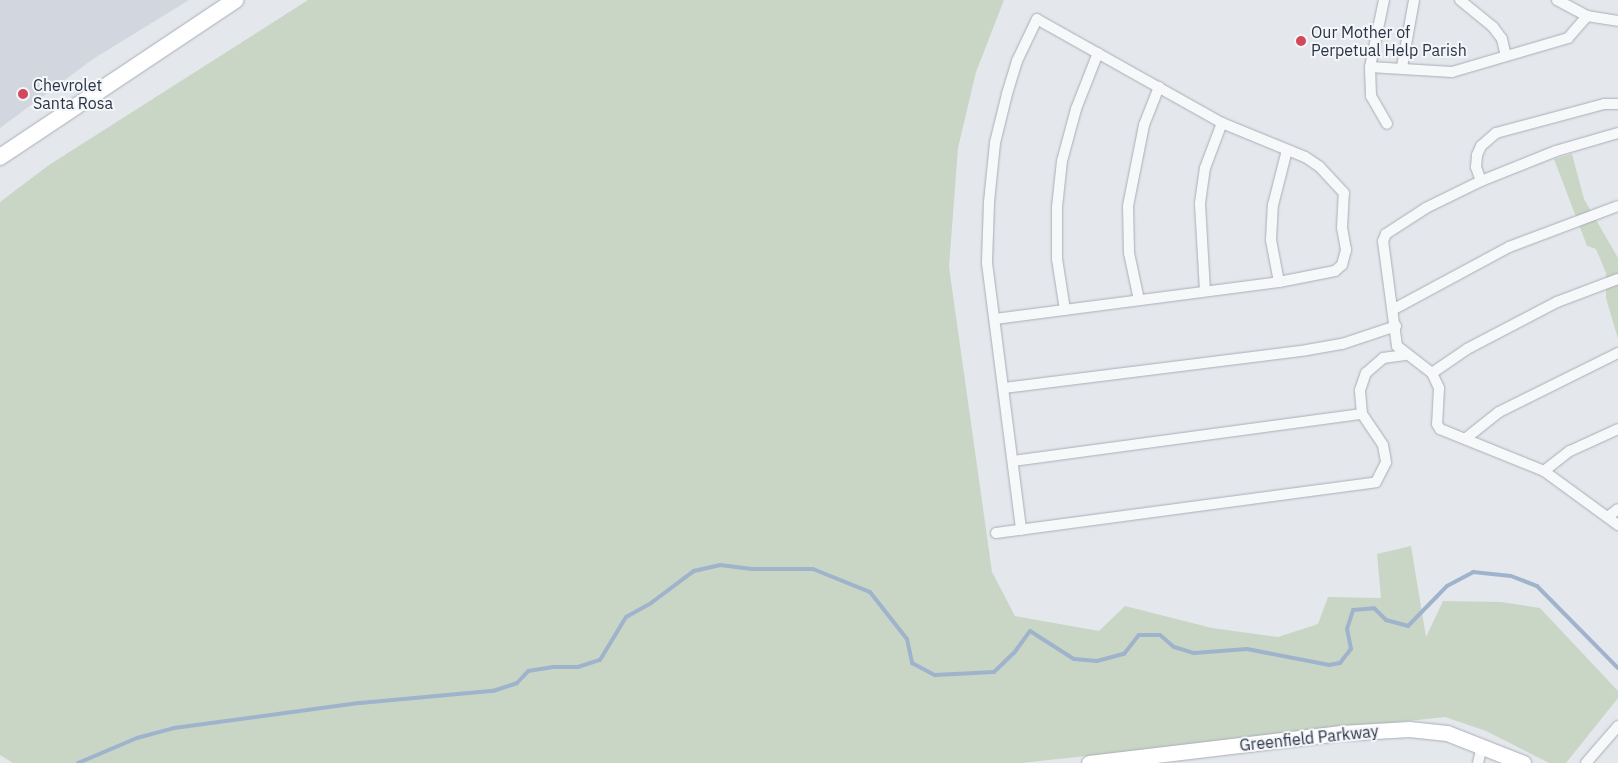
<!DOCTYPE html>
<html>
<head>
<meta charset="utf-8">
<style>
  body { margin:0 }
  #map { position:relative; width:1618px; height:763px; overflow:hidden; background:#e4e7ec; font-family:"IBM Plex Sans",sans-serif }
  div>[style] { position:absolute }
  .built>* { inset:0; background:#d2d6de }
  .green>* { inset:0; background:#c9d6c5 }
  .stream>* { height:4px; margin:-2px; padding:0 2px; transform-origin:2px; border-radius:2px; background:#9fb4cc }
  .roads { filter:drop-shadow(0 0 1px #a9aeb7) drop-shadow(0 0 1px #a9aeb7) }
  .street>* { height:10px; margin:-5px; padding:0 5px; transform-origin:5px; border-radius:5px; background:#f7f8fa }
  .secondary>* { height:15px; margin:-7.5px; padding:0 7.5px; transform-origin:7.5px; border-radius:7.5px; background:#fff }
  .primary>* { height:16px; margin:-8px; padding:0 8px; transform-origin:8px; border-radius:8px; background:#fff }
  .dots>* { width:14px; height:14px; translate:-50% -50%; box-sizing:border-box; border:2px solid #f4f6f9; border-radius:50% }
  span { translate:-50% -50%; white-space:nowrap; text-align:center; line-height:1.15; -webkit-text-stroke:4px #f4f6f9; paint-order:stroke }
  .poi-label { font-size:16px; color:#2b3445 }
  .left { translate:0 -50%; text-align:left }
  .street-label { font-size:16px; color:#2b3445 }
</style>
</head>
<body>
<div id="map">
  <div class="built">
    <div style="clip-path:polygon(0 0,189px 0,93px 59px,0 128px)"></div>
  </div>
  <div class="green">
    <div style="clip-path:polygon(308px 0,1004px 0,976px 72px,958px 148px,949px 267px,992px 572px,1015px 616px,1099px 631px,1125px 606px,1212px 628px,1278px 637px,1318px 624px,1328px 597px,1381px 598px,1377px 554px,1411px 546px,1426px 637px,1443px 601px,1501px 602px,1540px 608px,1618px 691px,1618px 698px,1566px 763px,1549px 763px,1486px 731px,1445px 717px,1021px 763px,13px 763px,0 755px,0 202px,49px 165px)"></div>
    <div style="clip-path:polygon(1572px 154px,1584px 199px,1618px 258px,1618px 339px,1606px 298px,1606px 273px,1596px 249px,1587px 246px,1554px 159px)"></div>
  </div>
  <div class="stream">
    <div style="left:78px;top:763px;width:64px;rotate:-23deg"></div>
    <div style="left:137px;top:738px;width:38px;rotate:-15deg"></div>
    <div style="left:174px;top:728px;width:188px;rotate:-7.7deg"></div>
    <div style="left:360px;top:703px;width:134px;rotate:-5.2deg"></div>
    <div style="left:493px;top:691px;width:25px;rotate:-18deg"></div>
    <div style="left:517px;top:683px;width:16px;rotate:-47deg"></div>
    <div style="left:528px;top:671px;width:24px;rotate:-9deg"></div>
    <div style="left:552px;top:667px;width:26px"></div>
    <div style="left:578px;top:667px;width:23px;rotate:-18deg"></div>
    <div style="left:600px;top:660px;width:50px;rotate:-58.8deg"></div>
    <div style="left:626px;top:617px;width:29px;rotate:-29deg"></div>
    <div style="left:651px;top:603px;width:54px;rotate:-36.7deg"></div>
    <div style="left:694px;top:571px;width:27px;rotate:-13deg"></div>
    <div style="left:720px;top:565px;width:32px;rotate:7deg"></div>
    <div style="left:752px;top:569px;width:61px"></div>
    <div style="left:813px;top:569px;width:61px;rotate:22deg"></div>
    <div style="left:870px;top:592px;width:60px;rotate:51.8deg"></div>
    <div style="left:907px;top:639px;width:25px;rotate:78deg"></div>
    <div style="left:912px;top:663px;width:26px;rotate:28deg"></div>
    <div style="left:935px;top:675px;width:59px;rotate:-2.9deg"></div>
    <div style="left:994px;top:672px;width:28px;rotate:-44deg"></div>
    <div style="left:1014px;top:653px;width:27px;rotate:-54deg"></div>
    <div style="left:1030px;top:631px;width:52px;rotate:32.5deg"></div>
    <div style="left:1074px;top:659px;width:23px;rotate:5deg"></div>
    <div style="left:1097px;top:661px;width:28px;rotate:-15deg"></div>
    <div style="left:1124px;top:654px;width:24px;rotate:-52deg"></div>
    <div style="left:1139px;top:635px;width:21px"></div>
    <div style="left:1160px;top:635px;width:18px;rotate:41deg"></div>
    <div style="left:1174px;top:647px;width:21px;rotate:17deg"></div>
    <div style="left:1194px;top:653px;width:53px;rotate:-4.3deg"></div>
    <div style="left:1247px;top:649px;width:84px;rotate:11deg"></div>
    <div style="left:1329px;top:665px;width:11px;rotate:-10deg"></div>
    <div style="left:1340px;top:663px;width:18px;rotate:-52deg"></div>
    <div style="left:1351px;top:649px;width:20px;rotate:-101deg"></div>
    <div style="left:1347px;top:629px;width:20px;rotate:-72deg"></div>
    <div style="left:1353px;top:610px;width:21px;rotate:-5deg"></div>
    <div style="left:1374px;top:608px;width:17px;rotate:45deg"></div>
    <div style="left:1386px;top:620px;width:23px;rotate:15deg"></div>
    <div style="left:1408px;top:626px;width:56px;rotate:-45.7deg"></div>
    <div style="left:1447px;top:586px;width:30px;rotate:-28deg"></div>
    <div style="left:1473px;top:572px;width:38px;rotate:6deg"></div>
    <div style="left:1511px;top:576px;width:28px;rotate:21deg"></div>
    <div style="left:1537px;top:586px;width:115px;rotate:45.4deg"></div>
  </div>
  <div class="roads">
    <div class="street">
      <div style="left:1384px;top:0;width:68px;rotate:101.8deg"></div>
      <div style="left:1370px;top:67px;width:29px;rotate:88deg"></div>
      <div style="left:1371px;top:96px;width:32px;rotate:60deg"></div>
      <div style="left:1460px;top:0;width:43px;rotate:39.3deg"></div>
      <div style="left:1493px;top:27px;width:15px;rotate:53deg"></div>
      <div style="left:1502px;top:39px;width:17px;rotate:77deg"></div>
      <div style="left:1557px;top:0;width:34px;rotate:28deg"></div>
      <div style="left:1587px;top:16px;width:31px;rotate:9deg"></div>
      <div style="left:1370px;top:67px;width:82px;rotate:3.5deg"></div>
      <div style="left:1452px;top:72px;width:121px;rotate:-16.3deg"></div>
      <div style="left:1568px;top:38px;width:29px;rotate:-49deg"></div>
      <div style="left:1402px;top:67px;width:68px;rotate:-79.8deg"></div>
      <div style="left:1618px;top:133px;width:65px;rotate:163.8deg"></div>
      <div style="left:1556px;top:151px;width:81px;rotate:158.2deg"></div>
      <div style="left:1481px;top:181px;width:61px;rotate:153.9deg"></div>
      <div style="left:1426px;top:208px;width:48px;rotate:147deg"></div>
      <div style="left:1386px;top:234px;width:8px;rotate:113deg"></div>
      <div style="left:1383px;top:241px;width:106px;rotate:82.4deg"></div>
      <div style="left:1397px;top:346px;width:44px;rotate:37.6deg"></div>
      <div style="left:1432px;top:373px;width:17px;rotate:65deg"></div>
      <div style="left:1439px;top:388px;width:36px;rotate:93deg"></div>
      <div style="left:1437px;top:424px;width:6px;rotate:59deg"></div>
      <div style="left:1440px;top:429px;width:112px;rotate:22deg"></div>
      <div style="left:1544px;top:471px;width:92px;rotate:36.1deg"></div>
      <div style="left:1481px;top:181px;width:15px;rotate:-110deg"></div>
      <div style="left:1476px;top:167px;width:12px;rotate:-85deg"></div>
      <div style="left:1477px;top:155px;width:10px;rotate:-66deg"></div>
      <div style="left:1481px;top:146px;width:20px;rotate:-41deg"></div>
      <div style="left:1496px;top:133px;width:112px;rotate:-15deg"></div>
      <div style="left:1604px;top:104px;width:14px"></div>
      <div style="left:1279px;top:282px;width:43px;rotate:-100.8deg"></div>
      <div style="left:1271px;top:240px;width:35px;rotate:-87deg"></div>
      <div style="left:1273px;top:205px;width:57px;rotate:-75.7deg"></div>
      <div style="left:1205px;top:291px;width:88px;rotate:-93.3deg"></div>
      <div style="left:1200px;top:203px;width:35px;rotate:-82deg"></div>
      <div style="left:1205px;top:168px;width:48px;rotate:-69.3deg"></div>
      <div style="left:1139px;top:300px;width:48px;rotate:-102deg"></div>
      <div style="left:1129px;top:253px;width:47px;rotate:-91.2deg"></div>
      <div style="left:1128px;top:206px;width:83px;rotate:-78.8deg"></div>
      <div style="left:1144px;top:125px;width:41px;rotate:-68.5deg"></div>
      <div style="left:1394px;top:309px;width:131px;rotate:-28.3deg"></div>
      <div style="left:1509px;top:247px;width:116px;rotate:-20.6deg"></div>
      <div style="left:1065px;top:310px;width:52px;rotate:-98.9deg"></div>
      <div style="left:1057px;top:259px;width:52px;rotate:-90deg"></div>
      <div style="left:1057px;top:207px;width:46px;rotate:-83.8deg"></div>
      <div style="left:1062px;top:161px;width:54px;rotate:-74.9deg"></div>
      <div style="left:1076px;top:109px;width:60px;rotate:-68.6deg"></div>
      <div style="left:995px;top:319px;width:286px;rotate:-7.4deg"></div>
      <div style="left:1279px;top:282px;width:57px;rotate:-11.1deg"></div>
      <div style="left:1335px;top:271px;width:9px;rotate:-41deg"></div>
      <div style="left:1342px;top:265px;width:16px;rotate:-75deg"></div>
      <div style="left:1346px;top:250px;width:22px;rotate:-100deg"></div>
      <div style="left:1342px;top:228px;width:35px;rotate:-87deg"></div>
      <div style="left:1344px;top:193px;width:35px;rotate:-133deg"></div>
      <div style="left:1320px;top:167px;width:18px;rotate:-146deg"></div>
      <div style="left:1305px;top:157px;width:90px;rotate:-157.7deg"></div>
      <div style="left:1222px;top:123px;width:212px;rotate:-150.7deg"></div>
      <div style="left:1037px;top:19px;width:47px;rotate:115.5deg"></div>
      <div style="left:1017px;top:61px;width:34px;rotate:107deg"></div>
      <div style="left:1007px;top:94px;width:50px;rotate:103.8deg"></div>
      <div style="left:995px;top:143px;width:59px;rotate:95.8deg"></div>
      <div style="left:989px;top:202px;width:61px;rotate:91.9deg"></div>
      <div style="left:987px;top:263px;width:269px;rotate:82.7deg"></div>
      <div style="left:1432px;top:373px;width:42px;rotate:-34.4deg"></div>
      <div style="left:1467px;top:349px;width:102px;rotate:-27.6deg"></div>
      <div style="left:1557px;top:302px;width:65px;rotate:-20.7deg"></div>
      <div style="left:1004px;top:388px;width:305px;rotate:-7.1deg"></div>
      <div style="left:1307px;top:350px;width:36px;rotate:-10deg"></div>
      <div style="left:1342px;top:344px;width:57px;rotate:-18.4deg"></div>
      <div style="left:1465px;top:439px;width:43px;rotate:-38.5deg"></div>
      <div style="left:1499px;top:412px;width:133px;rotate:-26.4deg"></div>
      <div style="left:1013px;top:461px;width:352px;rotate:-7.7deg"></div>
      <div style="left:1544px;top:471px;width:33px;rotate:-38deg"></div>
      <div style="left:1570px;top:451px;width:53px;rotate:-24.6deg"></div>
      <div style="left:1609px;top:516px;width:11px;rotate:-38deg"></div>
      <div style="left:996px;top:533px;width:383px;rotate:-7.6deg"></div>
      <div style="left:1376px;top:482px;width:22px;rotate:-63deg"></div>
      <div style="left:1386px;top:462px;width:17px;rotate:-100deg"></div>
      <div style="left:1383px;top:445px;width:37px;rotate:-124deg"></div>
      <div style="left:1362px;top:414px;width:24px;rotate:-95deg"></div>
      <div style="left:1360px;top:390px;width:18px;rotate:-71deg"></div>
      <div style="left:1366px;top:373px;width:23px;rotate:-41deg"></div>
      <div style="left:1383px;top:358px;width:22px;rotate:-8deg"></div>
      <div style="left:1478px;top:763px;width:18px;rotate:-77deg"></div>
      <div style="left:1586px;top:763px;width:49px;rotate:-49.1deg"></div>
    </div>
    <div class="secondary">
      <div style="left:1089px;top:763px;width:254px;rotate:-6.8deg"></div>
      <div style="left:1341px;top:733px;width:68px;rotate:-3.4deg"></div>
      <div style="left:1409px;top:729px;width:38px;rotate:6deg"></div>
      <div style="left:1447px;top:733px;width:82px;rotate:21.5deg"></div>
    </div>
    <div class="primary">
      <div style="left:0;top:157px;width:283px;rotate:-33.7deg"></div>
    </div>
  </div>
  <div class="dots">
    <div style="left:1301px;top:41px;background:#d1495b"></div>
    <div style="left:23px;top:94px;background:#d1495b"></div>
  </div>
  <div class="poi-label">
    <span class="left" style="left:1311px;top:41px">Our Mother of<br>Perpetual Help Parish</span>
    <span class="left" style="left:33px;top:94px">Chevrolet<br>Santa Rosa</span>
  </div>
  <div class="street-label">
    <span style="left:1309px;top:738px;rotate:-6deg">Greenfield Parkway</span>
  </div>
</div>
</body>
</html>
